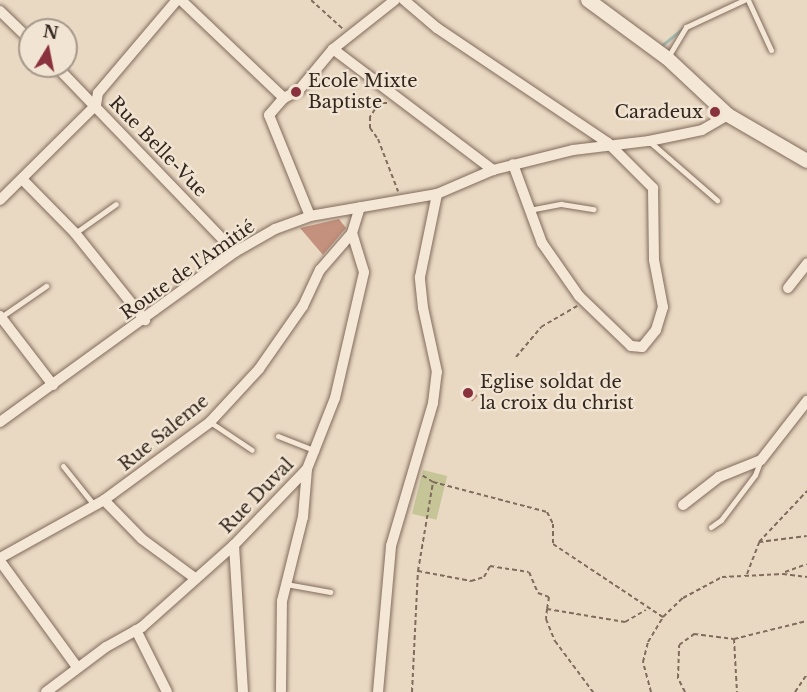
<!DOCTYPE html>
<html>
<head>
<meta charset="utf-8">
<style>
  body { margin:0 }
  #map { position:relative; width:807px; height:692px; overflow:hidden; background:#e9d9c3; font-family:"Libre Baskerville",serif }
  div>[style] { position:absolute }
  .green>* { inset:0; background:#c5c598; transform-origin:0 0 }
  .stream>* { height:3px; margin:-1.5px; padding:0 1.5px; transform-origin:1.5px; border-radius:1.5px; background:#a5bcb2 }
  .building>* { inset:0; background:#c3917d; transform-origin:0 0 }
  .path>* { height:2px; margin-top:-1px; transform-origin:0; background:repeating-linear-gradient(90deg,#816b5c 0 4.5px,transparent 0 7.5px) }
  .roads { filter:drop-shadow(0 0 2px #816b5c) drop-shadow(0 0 2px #816b5c) }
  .service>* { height:5px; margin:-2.5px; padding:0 2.5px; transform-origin:2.5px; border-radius:2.5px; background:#f5e7d5 }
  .minor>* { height:10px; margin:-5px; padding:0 5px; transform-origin:5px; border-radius:5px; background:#f5e7d5 }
  .tertiary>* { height:14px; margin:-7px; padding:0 7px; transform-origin:7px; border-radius:7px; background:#f5e7d5 }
  .dots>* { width:16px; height:16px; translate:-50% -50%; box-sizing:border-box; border:3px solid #f1e4d2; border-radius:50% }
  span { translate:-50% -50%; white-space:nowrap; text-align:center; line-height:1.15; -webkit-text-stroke:4.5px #f1e4d2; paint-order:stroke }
  .poi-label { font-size:18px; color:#32261e }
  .left { translate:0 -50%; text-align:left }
  .right { translate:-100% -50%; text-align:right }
  .street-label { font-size:18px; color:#32261e }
  .north { position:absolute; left:18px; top:18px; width:60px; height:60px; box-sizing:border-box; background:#f1e4d2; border:2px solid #a5988a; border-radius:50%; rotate:10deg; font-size:16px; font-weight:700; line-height:24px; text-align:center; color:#32261e }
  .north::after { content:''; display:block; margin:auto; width:21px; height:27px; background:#89323e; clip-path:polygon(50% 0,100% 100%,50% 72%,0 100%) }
</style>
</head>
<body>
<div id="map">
  <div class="green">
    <div style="left:423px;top:470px;width:25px;height:45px;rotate:14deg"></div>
  </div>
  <div class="stream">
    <div style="left:661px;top:46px;width:28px;rotate:-39deg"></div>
  </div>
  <div class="building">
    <div style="clip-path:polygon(339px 219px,346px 228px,323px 255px,300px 228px)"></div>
    <div style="left:468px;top:386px;width:14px;height:8px;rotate:45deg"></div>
  </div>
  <div class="path">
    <div style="left:311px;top:0;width:43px;rotate:42.2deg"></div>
    <div style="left:387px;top:103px;width:8px;rotate:180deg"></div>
    <div style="left:379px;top:103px;width:17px;rotate:123deg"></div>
    <div style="left:370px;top:117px;width:11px;rotate:90deg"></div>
    <div style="left:370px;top:128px;width:14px;rotate:54deg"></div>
    <div style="left:378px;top:139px;width:56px;rotate:69deg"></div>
    <div style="left:516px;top:357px;width:39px;rotate:-50deg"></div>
    <div style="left:541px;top:327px;width:42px;rotate:-30.3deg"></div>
    <div style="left:433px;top:482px;width:118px;rotate:14.7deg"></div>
    <div style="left:547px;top:512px;width:13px;rotate:63deg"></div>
    <div style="left:553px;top:524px;width:20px;rotate:90deg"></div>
    <div style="left:553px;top:544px;width:132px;rotate:33.6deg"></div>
    <div style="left:759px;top:542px;width:48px;rotate:-7.1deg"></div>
    <div style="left:418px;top:571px;width:54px;rotate:10.7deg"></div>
    <div style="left:471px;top:581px;width:14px;rotate:-17deg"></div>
    <div style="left:484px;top:577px;width:13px;rotate:-61deg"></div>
    <div style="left:490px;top:566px;width:39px;rotate:9deg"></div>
    <div style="left:529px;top:572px;width:23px;rotate:67deg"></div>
    <div style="left:538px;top:593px;width:12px;rotate:20deg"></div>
    <div style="left:549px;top:597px;width:12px;rotate:99deg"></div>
    <div style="left:547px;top:609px;width:79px;rotate:9.5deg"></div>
    <div style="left:625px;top:622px;width:24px;rotate:-30deg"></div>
    <div style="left:785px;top:572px;width:23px;rotate:-20deg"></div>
    <div style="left:747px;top:574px;width:34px;rotate:-69deg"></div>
    <div style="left:759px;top:542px;width:70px;rotate:-46.7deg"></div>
    <div style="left:547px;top:609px;width:10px;rotate:96deg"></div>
    <div style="left:546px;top:619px;width:24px;rotate:68deg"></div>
    <div style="left:555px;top:641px;width:64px;rotate:53.3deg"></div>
    <div style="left:734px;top:639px;width:53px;rotate:86.8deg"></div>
    <div style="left:412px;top:692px;width:121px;rotate:-87.2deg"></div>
    <div style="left:418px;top:571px;width:90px;rotate:-80.4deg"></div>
    <div style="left:433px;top:482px;width:13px;rotate:-148deg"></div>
    <div style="left:651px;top:692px;width:31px;rotate:-105deg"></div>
    <div style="left:643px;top:662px;width:21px;rotate:-76deg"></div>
    <div style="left:648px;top:642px;width:29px;rotate:-59deg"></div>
    <div style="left:663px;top:617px;width:28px;rotate:-44deg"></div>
    <div style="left:683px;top:598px;width:44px;rotate:-28.3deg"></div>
    <div style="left:722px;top:577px;width:61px;rotate:-2.8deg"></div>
    <div style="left:783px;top:574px;width:24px;rotate:7deg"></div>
    <div style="left:685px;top:692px;width:16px;rotate:-117deg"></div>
    <div style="left:678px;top:678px;width:33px;rotate:-88deg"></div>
    <div style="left:679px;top:645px;width:19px;rotate:-36deg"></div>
    <div style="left:694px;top:634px;width:40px;rotate:7.1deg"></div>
    <div style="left:734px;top:639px;width:75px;rotate:-13.9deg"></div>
    <div style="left:795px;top:692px;width:22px;rotate:-56deg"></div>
  </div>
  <div class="roads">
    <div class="service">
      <div style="left:748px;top:0;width:55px;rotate:65.3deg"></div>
      <div style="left:668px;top:57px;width:35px;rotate:-59deg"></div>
      <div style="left:686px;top:27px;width:64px;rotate:-25deg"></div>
      <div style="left:650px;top:142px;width:89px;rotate:40.9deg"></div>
      <div style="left:529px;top:210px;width:33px;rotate:-11deg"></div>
      <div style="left:561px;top:204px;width:33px;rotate:9deg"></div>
      <div style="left:75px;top:233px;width:50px;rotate:-35.3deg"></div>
      <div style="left:1px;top:317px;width:55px;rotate:-34.6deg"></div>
      <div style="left:210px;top:422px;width:50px;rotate:33.7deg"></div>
      <div style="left:278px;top:436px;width:41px;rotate:21.5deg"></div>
      <div style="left:63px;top:466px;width:50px;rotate:51.5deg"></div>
      <div style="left:711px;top:527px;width:12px;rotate:-35deg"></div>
      <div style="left:721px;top:520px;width:56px;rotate:-52.9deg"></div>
      <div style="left:755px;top:475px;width:14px;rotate:-69deg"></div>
      <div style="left:286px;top:584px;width:45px;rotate:10.3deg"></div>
    </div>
    <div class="minor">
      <div style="left:181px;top:0;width:142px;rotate:43.6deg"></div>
      <div style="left:404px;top:0;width:43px;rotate:40.3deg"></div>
      <div style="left:437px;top:28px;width:206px;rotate:33.9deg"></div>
      <div style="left:608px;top:143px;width:64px;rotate:45deg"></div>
      <div style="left:653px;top:188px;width:72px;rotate:89.2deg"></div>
      <div style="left:654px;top:260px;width:48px;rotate:79.2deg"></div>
      <div style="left:663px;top:307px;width:24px;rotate:107deg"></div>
      <div style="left:656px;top:330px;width:22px;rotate:129deg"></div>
      <div style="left:642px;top:347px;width:11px;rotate:-175deg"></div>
      <div style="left:631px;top:346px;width:72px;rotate:-136.1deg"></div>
      <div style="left:579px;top:296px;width:65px;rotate:-124.9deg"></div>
      <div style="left:542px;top:243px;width:84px;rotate:-110.2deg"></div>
      <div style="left:0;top:11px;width:42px;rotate:44deg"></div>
      <div style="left:333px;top:49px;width:201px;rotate:37.1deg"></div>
      <div style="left:56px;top:66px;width:258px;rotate:46.1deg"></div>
      <div style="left:22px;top:179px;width:76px;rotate:45.5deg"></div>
      <div style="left:75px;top:233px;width:112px;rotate:51.2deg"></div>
      <div style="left:0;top:200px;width:135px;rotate:-44.7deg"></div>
      <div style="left:96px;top:105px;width:12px;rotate:-81deg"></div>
      <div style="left:98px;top:93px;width:122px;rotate:-49.7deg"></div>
      <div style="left:310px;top:216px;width:109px;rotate:-112.1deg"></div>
      <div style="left:269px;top:115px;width:23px;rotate:-49deg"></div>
      <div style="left:284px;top:98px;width:17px;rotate:-28deg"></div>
      <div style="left:299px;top:90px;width:53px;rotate:-50.3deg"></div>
      <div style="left:333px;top:49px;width:79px;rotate:-38.3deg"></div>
      <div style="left:788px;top:288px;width:31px;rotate:-52deg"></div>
      <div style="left:0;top:316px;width:87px;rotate:52.5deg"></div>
      <div style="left:0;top:422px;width:290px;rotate:-35.9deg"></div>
      <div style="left:235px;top:252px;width:46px;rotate:-29.9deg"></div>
      <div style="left:275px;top:229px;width:37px;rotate:-20deg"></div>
      <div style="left:310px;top:216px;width:129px;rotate:-9.8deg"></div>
      <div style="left:437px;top:194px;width:61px;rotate:-23.2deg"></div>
      <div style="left:493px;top:170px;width:82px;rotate:-14deg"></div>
      <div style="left:573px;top:150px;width:77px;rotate:-6.8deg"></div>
      <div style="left:649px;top:141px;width:54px;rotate:-11.7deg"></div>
      <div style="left:702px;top:130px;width:30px;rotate:-30deg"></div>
      <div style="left:104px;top:500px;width:54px;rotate:45.7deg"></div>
      <div style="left:142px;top:539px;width:67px;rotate:36.5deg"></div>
      <div style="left:683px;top:505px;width:46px;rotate:-37.9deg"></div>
      <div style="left:719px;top:477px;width:45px;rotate:-22deg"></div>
      <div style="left:761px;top:460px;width:75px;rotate:-52.1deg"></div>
      <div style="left:234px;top:545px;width:147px;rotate:86.5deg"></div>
      <div style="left:0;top:558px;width:119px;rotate:-29.1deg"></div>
      <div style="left:104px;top:500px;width:132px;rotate:-36.3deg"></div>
      <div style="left:210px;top:422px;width:72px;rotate:-47.2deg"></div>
      <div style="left:259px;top:369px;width:77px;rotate:-55.1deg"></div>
      <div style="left:303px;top:306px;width:40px;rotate:-65deg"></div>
      <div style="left:320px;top:270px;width:49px;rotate:-49.1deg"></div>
      <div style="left:0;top:561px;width:131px;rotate:54deg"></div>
      <div style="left:136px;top:630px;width:69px;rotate:63.4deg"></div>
      <div style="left:281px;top:691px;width:90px;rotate:-89.4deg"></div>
      <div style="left:282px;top:601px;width:87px;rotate:-76deg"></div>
      <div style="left:303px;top:517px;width:48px;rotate:-85.2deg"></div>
      <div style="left:46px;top:692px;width:75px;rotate:-36.9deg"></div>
      <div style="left:106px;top:647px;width:41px;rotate:-29.1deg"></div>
      <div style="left:142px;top:627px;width:123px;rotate:-41.7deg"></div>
      <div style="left:234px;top:545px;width:105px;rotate:-46.2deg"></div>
      <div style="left:307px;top:469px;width:76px;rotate:-68.5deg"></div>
      <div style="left:335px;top:398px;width:129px;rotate:-77deg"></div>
      <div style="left:364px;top:272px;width:41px;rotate:-107.1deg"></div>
      <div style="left:352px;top:233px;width:27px;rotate:-73deg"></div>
      <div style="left:378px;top:692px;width:147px;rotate:-84.9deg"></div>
      <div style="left:391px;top:546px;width:149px;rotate:-73.6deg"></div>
      <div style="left:433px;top:403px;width:31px;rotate:-83deg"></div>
      <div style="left:437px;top:372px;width:66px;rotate:-102.3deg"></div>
      <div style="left:423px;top:308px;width:31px;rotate:-96deg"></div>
      <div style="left:420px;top:277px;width:85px;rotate:-78.4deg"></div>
    </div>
    <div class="tertiary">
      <div style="left:588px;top:0;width:98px;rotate:36.3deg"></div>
      <div style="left:667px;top:58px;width:83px;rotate:43.1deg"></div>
      <div style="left:728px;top:115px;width:91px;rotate:30.2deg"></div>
    </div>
  </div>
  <div class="dots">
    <div style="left:296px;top:92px;background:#89323e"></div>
    <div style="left:715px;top:112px;background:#89323e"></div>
    <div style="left:468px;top:393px;background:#89323e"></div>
  </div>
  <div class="poi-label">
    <span class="left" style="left:308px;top:92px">Ecole Mixte<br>Baptiste</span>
    <span class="right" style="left:703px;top:112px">Caradeux</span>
    <span class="left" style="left:480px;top:393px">Eglise soldat de<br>la croix du christ</span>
  </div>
  <div class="street-label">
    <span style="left:158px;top:147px;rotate:46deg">Rue Belle-Vue</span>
    <span style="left:188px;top:270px;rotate:-35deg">Route de l'Amitié</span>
    <span style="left:164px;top:433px;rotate:-39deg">Rue Saleme</span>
    <span style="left:257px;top:496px;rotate:-46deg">Rue Duval</span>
  </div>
  <div class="north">N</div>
</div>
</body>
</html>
